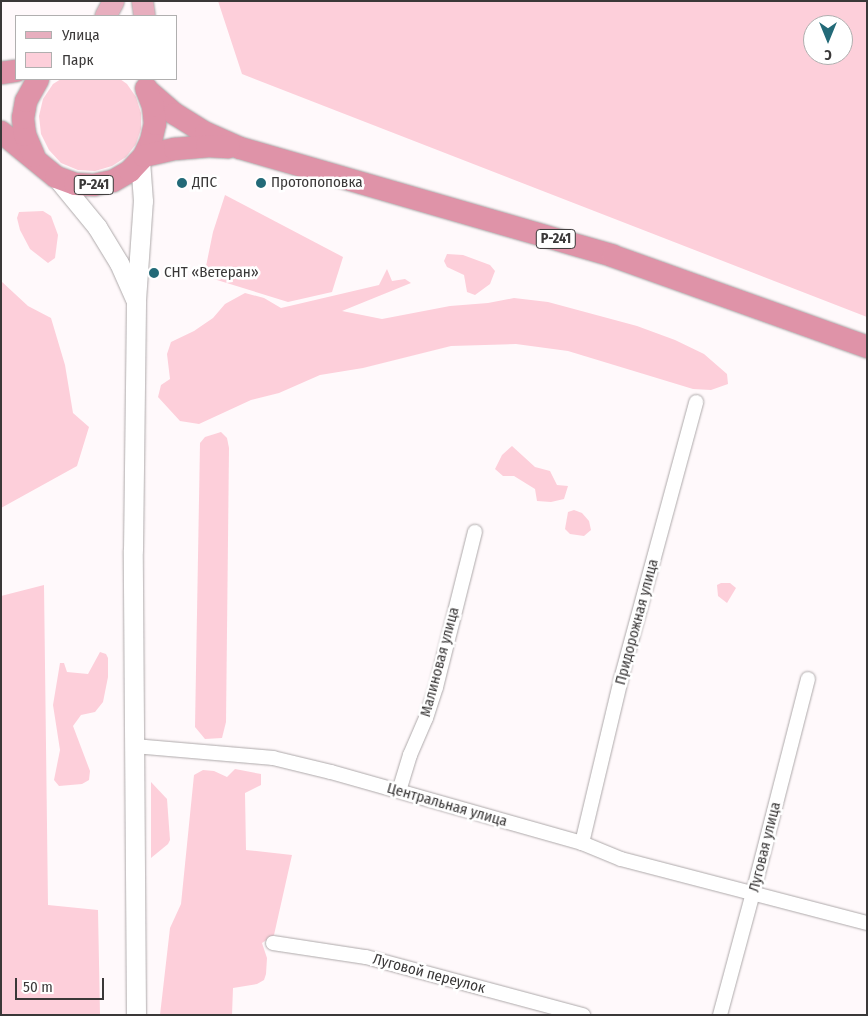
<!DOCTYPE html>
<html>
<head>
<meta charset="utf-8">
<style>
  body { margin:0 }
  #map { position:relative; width:868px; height:1016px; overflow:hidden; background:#fff9fb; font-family:"Fira Sans Condensed",sans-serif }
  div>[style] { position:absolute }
  .green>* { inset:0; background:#fdcfda }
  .roads { filter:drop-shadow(0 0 1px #aea9aa) drop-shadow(0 0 1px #aea9aa) }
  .minor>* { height:14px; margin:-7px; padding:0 7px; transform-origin:7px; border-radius:7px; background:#fff }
  .secondary>* { height:19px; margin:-9.5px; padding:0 9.5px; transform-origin:9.5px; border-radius:9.5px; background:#fff }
  .primary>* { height:21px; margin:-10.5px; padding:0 10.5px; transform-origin:10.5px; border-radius:10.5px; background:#e7aebe }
  .trunk>* { height:22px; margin:-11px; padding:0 11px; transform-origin:11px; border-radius:11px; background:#df93a8 }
  .dots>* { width:14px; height:14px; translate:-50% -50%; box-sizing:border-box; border:2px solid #fff; border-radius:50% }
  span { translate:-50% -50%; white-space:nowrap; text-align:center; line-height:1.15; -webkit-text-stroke:5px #fff; paint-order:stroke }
  .shield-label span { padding:1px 4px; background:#fff; border:1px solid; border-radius:4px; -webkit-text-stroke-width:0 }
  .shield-label { font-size:14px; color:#3a3838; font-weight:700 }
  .poi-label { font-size:15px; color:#3a3838 }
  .left { translate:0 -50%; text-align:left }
  .street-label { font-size:15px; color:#3a3838 }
  .frame { position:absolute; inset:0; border:2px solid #3a3838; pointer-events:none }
  .legend { position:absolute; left:15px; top:15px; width:162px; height:65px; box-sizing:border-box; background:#fff; border:1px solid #b0afaf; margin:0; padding:6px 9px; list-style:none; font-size:15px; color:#3a3838 }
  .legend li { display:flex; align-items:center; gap:10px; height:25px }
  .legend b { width:25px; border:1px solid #b0afaf }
  .north { position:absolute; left:803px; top:15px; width:50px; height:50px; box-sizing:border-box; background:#fff; border:1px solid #b0afaf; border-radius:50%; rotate:180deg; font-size:14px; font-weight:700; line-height:20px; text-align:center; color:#3a3838 }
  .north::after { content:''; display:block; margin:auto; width:18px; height:22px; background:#236a78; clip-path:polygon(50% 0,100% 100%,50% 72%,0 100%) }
  .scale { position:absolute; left:15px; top:978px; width:89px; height:22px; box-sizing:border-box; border:2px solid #3a3838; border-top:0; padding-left:6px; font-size:15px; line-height:18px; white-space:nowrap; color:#3a3838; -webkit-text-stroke:4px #fff; paint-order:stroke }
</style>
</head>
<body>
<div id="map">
  <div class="green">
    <div style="clip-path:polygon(evenodd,218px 1px,867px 1px,867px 317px,242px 74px,218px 1px,813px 25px,843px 25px,843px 55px,813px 55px,813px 25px)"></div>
    <div style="clip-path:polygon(61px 79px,120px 79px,127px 84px,136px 97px,141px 113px,141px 129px,136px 144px,126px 157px,112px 166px,95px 171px,78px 170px,61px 163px,49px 150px,41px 134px,39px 116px,43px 99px,53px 84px)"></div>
    <div style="clip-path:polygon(225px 195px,343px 257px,332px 292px,288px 302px,204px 276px,213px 232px)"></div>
    <div style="clip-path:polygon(43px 211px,51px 216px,58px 235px,55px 258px,48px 263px,30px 249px,20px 230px,17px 218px,19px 212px)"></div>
    <div style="clip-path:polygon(447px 254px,463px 255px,490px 265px,495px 271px,490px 284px,475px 295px,467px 292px,464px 275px,447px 267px,444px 261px)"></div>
    <div style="clip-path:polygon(387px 269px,392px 281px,405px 279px,411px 283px,342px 311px,382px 319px,450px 306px,488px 303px,514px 298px,548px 302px,637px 326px,675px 340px,704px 354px,727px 374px,728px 384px,711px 390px,693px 389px,568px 351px,516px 344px,451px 346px,363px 368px,320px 375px,279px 393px,251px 400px,199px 424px,180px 421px,158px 397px,161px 385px,170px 379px,167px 354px,171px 342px,194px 331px,213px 318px,225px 304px,245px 293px,264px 298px,281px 308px,379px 285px)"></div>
    <div style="clip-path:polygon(1px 281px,28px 306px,51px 318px,65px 365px,73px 413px,89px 427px,77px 466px,1px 508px)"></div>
    <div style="clip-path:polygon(221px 432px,227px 438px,229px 448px,226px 722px,222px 738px,205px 739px,195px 727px,200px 443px,205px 437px)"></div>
    <div style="clip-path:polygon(512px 446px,535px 467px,550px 471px,557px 485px,568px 486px,564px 499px,551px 502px,537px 501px,535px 489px,514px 476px,503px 476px,495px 469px,502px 455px)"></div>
    <div style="clip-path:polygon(574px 510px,582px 513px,589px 521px,591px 530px,584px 536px,570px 534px,565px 529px,568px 512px)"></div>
    <div style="clip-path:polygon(721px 583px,730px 583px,736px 588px,727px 603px,718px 596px,717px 585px)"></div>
    <div style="clip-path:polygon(44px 585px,48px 905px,98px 910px,100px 1015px,1px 1015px,1px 596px)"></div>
    <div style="clip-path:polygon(100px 652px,106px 654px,108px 658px,108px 677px,103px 702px,95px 712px,81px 715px,73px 726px,90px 771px,89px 780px,82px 784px,59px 786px,54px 780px,60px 750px,53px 705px,60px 663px,64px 663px,67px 672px,88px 674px)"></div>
    <div style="clip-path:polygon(235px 769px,261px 774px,261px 785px,245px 793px,246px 850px,292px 855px,274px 935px,262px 943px,267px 958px,266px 974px,264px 980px,257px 984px,233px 988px,232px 1015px,160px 1015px,170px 928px,181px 904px,194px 775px,203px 770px,214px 771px,227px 777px)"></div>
    <div style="clip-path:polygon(151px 782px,167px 799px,170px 840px,168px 844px,151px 858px)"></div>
  </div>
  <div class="roads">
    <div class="minor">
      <div style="left:134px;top:746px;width:140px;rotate:4.9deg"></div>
      <div style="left:273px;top:758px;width:60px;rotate:13.6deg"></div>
      <div style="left:331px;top:772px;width:261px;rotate:15.8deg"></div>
      <div style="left:582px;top:843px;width:42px;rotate:22.3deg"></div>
      <div style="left:621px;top:859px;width:254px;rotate:14.6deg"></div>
      <div style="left:399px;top:791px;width:38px;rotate:-73deg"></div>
      <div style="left:410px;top:755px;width:40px;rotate:-66.6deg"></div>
      <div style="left:426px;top:718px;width:33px;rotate:-72deg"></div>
      <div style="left:436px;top:687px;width:160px;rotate:-75.9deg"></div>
      <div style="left:582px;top:843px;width:169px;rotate:-76.6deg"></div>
      <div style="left:621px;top:679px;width:287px;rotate:-74.8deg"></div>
      <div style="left:273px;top:943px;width:94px;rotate:8.6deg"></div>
      <div style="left:366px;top:957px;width:225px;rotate:15deg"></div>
      <div style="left:720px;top:1015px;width:126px;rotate:-74.9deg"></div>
      <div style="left:753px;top:893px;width:221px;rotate:-75.6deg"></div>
    </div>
    <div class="secondary">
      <div style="left:56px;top:177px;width:65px;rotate:50.6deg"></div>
      <div style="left:97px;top:227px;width:42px;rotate:58.6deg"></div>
      <div style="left:119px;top:263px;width:39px;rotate:66deg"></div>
      <div style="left:136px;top:1015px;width:465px;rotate:-90.4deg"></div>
      <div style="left:133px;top:550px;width:250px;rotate:-89.3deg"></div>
      <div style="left:136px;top:300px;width:99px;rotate:-86deg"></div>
      <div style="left:143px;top:201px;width:41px;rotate:-94.2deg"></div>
    </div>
    <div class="primary">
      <div style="left:142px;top:1px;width:15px;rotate:82deg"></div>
      <div style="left:105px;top:16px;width:17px;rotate:-62deg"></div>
    </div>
    <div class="trunk">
      <div style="left:1px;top:73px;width:15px;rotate:-8deg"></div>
      <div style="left:147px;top:90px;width:37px;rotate:41deg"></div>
      <div style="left:175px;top:114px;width:36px;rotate:32deg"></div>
      <div style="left:206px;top:133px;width:37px;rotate:24deg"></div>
      <div style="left:240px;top:148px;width:388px;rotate:16.1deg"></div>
      <div style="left:613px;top:256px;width:270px;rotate:19.7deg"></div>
      <div style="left:1px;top:132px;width:71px;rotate:39.3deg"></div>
      <div style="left:56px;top:177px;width:20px;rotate:20deg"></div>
      <div style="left:75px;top:184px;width:19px;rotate:3deg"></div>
      <div style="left:94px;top:185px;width:19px;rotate:-12deg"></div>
      <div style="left:113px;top:181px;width:20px;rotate:-30deg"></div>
      <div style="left:130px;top:171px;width:21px;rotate:-47deg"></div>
      <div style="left:144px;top:156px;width:17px;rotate:-65deg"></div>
      <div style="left:151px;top:141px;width:17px;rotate:-77deg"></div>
      <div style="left:155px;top:124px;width:18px;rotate:-96deg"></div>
      <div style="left:153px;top:106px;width:19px;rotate:-111deg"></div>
      <div style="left:34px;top:156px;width:23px;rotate:-113deg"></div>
      <div style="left:25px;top:135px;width:17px;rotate:-97deg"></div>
      <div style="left:23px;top:118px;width:17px;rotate:-80deg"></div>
      <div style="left:26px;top:101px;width:25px;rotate:-61deg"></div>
      <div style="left:144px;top:156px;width:32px;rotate:-13deg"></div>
      <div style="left:175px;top:149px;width:32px;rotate:-5deg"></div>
      <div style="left:207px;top:146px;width:22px;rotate:3deg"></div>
    </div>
  </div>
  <div class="dots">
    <div style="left:182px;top:183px;background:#236a78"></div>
    <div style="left:261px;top:183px;background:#236a78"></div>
    <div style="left:154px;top:273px;background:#236a78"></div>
  </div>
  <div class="shield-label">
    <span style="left:94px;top:185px">Р-241</span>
    <span style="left:556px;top:239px">Р-241</span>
  </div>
  <div class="poi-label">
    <span class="left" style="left:192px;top:183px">ДПС</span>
    <span class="left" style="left:271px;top:183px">Протопоповка</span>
    <span class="left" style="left:164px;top:273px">СНТ «Ветеран»</span>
  </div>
  <div class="street-label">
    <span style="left:637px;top:622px;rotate:-75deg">Придорожная улица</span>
    <span style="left:440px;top:662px;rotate:-75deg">Малиновая улица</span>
    <span style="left:447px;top:805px;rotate:16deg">Центральная улица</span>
    <span style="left:765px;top:847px;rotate:-76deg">Луговая улица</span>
    <span style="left:429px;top:974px;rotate:15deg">Луговой переулок</span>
  </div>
  <div class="frame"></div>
  <ul class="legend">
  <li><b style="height:6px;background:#e7aebe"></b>Улица</li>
  <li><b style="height:14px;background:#fdcfda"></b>Парк</li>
  </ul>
  <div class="north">С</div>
  <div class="scale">50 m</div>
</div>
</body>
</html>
